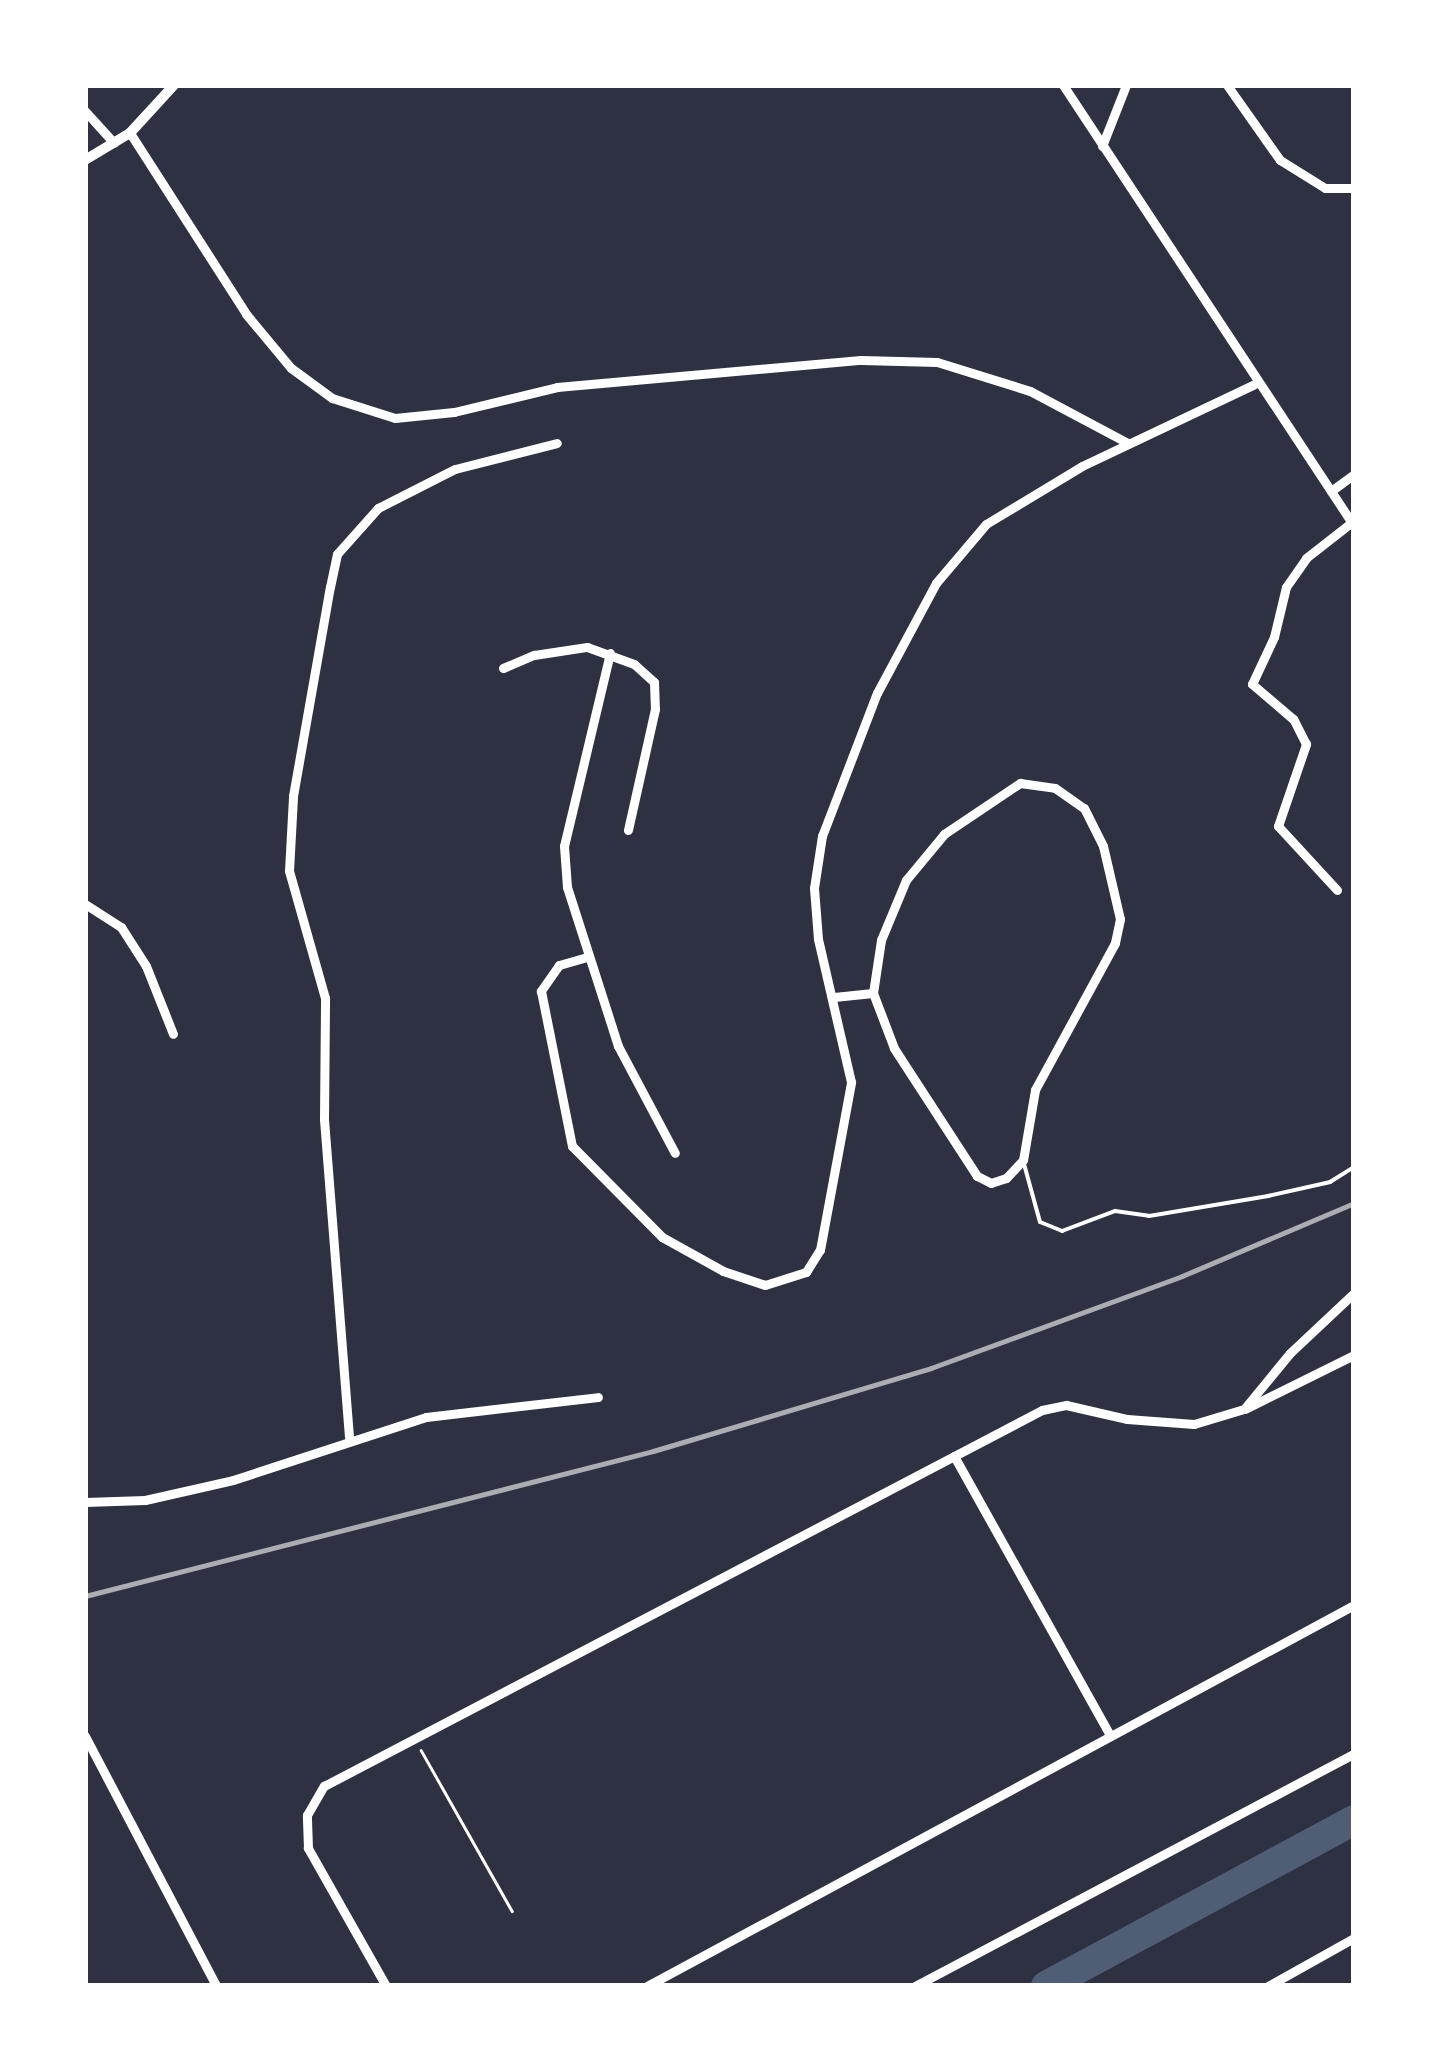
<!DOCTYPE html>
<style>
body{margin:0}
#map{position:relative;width:1439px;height:2071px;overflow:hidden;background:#2d3142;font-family:Cabin,sans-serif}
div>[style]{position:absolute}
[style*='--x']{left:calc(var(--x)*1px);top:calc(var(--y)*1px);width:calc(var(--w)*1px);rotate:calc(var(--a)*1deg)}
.river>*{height:30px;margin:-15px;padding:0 15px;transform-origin:15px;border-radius:15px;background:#4f5d75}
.path>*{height:2.5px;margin:-1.25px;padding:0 1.25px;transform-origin:1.25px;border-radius:1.25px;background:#fff}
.service>*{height:4px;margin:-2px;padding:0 2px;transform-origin:2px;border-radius:2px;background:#fff}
.minor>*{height:9px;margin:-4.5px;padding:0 4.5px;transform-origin:4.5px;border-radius:4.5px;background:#fff}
.tertiary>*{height:10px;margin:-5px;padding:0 5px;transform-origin:5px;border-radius:5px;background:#fff}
.rail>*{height:5px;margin:-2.5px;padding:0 2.5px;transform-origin:2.5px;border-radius:2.5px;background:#abadb3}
span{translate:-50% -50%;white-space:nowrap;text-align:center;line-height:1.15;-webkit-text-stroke:10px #fff;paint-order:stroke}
.frame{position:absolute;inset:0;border:88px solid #fff;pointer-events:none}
</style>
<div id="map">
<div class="river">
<i style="--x:1046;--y:1986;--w:350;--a:-28.3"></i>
</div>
<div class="path">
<i style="--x:421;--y:1750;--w:185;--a:60.5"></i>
</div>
<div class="service">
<i style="--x:1024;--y:1164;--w:60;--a:74.6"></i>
<i style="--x:1040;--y:1222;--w:24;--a:22"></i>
<i style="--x:1062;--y:1231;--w:57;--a:-20.7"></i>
<i style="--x:1115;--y:1211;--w:34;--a:8"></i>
<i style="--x:1149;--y:1216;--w:121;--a:-9.5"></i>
<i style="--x:1268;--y:1196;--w:64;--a:-12.7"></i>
<i style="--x:1330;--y:1182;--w:28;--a:-32"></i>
</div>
<div class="minor">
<i style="--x:1063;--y:85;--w:528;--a:56.58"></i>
<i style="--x:1227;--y:85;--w:92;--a:54.8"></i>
<i style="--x:1280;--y:160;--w:53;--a:31.9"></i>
<i style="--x:1325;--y:188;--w:29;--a:0"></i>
<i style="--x:85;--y:111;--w:43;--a:47.8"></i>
<i style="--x:130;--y:133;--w:215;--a:57.3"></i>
<i style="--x:246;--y:314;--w:70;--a:50.2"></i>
<i style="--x:291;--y:368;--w:51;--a:36.2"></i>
<i style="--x:332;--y:398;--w:66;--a:17.6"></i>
<i style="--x:395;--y:418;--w:59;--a:-5.8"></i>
<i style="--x:454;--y:412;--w:106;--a:-13.6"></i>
<i style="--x:557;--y:387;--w:305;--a:-5.1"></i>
<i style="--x:861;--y:360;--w:76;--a:1.5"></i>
<i style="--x:937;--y:362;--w:97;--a:17.3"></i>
<i style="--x:1030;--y:391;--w:111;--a:28"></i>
<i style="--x:1102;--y:146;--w:66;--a:-68.5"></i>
<i style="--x:1331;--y:491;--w:29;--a:-36"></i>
<i style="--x:610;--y:653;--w:198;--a:103.4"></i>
<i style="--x:564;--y:846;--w:41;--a:85.8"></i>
<i style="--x:567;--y:887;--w:167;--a:72.2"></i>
<i style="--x:618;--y:1046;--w:121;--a:62"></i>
<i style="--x:503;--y:668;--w:34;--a:-23"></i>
<i style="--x:534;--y:655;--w:54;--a:-8.6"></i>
<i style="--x:587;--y:647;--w:50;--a:19.9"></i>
<i style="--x:634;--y:664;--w:27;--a:42"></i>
<i style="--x:654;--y:682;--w:27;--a:88"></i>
<i style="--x:655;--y:709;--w:124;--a:102.6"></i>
<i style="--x:1020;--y:783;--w:35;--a:8"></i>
<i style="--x:1055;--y:788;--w:35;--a:35"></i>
<i style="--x:1084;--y:808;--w:42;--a:63.4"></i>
<i style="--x:1103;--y:846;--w:75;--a:76.9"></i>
<i style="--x:1120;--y:919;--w:25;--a:102"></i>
<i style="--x:1115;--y:943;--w:167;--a:118.6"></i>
<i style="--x:1035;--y:1090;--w:71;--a:99.7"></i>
<i style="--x:1023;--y:1160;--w:25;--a:133"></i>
<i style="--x:1006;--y:1178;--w:16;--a:162"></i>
<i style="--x:991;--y:1183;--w:16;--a:-153"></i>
<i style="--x:977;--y:1176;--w:153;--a:-123"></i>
<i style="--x:894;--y:1048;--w:59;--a:-110.9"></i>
<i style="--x:873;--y:993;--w:54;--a:-81.4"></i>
<i style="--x:881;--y:940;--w:65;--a:-67.4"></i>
<i style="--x:906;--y:880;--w:60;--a:-50.4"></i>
<i style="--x:944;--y:834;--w:92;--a:-33.9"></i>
<i style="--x:1337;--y:890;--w:87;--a:-132.7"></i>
<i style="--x:1278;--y:826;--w:87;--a:-71.1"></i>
<i style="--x:1306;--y:744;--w:28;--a:-117"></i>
<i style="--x:1293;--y:719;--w:54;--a:-139.5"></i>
<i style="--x:1252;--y:684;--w:52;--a:-64.9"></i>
<i style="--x:1274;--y:637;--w:51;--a:-76.5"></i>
<i style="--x:1286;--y:587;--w:35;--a:-55"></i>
<i style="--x:1306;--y:558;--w:58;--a:-38"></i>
<i style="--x:85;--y:904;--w:43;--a:32.6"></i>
<i style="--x:121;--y:927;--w:46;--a:57.3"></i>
<i style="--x:146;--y:966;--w:73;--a:68.3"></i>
<i style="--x:587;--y:957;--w:29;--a:164"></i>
<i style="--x:559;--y:965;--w:32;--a:125"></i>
<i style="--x:541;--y:991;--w:158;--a:78.7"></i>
<i style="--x:572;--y:1146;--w:128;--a:45.3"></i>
<i style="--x:662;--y:1237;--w:70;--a:29.1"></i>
<i style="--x:723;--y:1271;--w:44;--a:18.4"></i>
<i style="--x:765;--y:1285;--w:43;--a:-17.6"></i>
<i style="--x:806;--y:1272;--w:26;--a:-58"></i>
<i style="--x:820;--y:1250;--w:171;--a:-79.5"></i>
<i style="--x:851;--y:1082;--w:147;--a:-103"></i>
<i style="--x:818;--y:939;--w:51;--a:-94.5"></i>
<i style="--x:814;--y:888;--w:53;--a:-81.3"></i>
<i style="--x:822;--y:836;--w:153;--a:-69"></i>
<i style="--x:877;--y:693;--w:125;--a:-61.8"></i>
<i style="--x:936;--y:583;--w:77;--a:-49.7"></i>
<i style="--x:986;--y:524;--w:112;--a:-31.1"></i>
<i style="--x:1082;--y:466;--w:191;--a:-25.4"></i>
<i style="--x:834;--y:997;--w:39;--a:-6"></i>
<i style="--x:1245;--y:1409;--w:122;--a:-26.4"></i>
<i style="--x:349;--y:1437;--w:319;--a:-94.5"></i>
<i style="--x:324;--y:1119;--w:121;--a:-89.5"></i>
<i style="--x:325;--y:998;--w:132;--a:-105.8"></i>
<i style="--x:289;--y:871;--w:75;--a:-86.9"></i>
<i style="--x:293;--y:796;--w:212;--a:-80"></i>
<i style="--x:330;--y:587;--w:34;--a:-78"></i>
<i style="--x:337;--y:554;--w:62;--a:-48.3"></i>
<i style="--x:378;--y:508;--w:86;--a:-26.9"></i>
<i style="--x:455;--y:469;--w:105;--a:-14.3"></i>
<i style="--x:954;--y:1456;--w:320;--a:60.8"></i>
<i style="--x:85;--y:1502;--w:60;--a:-1.9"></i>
<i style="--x:145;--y:1500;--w:90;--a:-12.8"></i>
<i style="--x:233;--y:1480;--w:203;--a:-18.1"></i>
<i style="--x:426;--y:1417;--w:173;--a:-6.6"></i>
<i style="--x:85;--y:1736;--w:282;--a:62.3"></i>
<i style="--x:386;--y:1986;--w:159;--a:-119.5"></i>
<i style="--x:308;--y:1848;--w:33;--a:-92"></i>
<i style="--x:307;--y:1815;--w:34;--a:-60"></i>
<i style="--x:324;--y:1786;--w:810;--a:-27.64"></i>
<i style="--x:1042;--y:1410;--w:25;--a:-12"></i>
<i style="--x:1066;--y:1405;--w:63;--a:12.9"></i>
<i style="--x:1127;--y:1419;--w:67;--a:4.3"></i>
<i style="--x:1194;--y:1424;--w:52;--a:-16.7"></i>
<i style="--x:1244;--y:1409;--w:72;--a:-50.6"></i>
<i style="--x:1290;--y:1353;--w:88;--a:-43.2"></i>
<i style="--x:647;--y:1986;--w:803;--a:-28.32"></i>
<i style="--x:915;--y:1986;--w:497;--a:-27.9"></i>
<i style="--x:1268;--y:1986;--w:98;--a:-29.2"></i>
</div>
<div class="tertiary">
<i style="--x:85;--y:160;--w:52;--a:-31"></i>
<i style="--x:130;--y:133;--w:65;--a:-47.5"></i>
</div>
<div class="rail">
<i style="--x:85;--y:1596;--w:586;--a:-14.32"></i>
<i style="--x:653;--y:1451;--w:290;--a:-16.6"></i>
<i style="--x:931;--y:1368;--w:267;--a:-20.1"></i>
<i style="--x:1182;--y:1276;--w:187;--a:-23"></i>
</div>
<div class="frame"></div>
</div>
